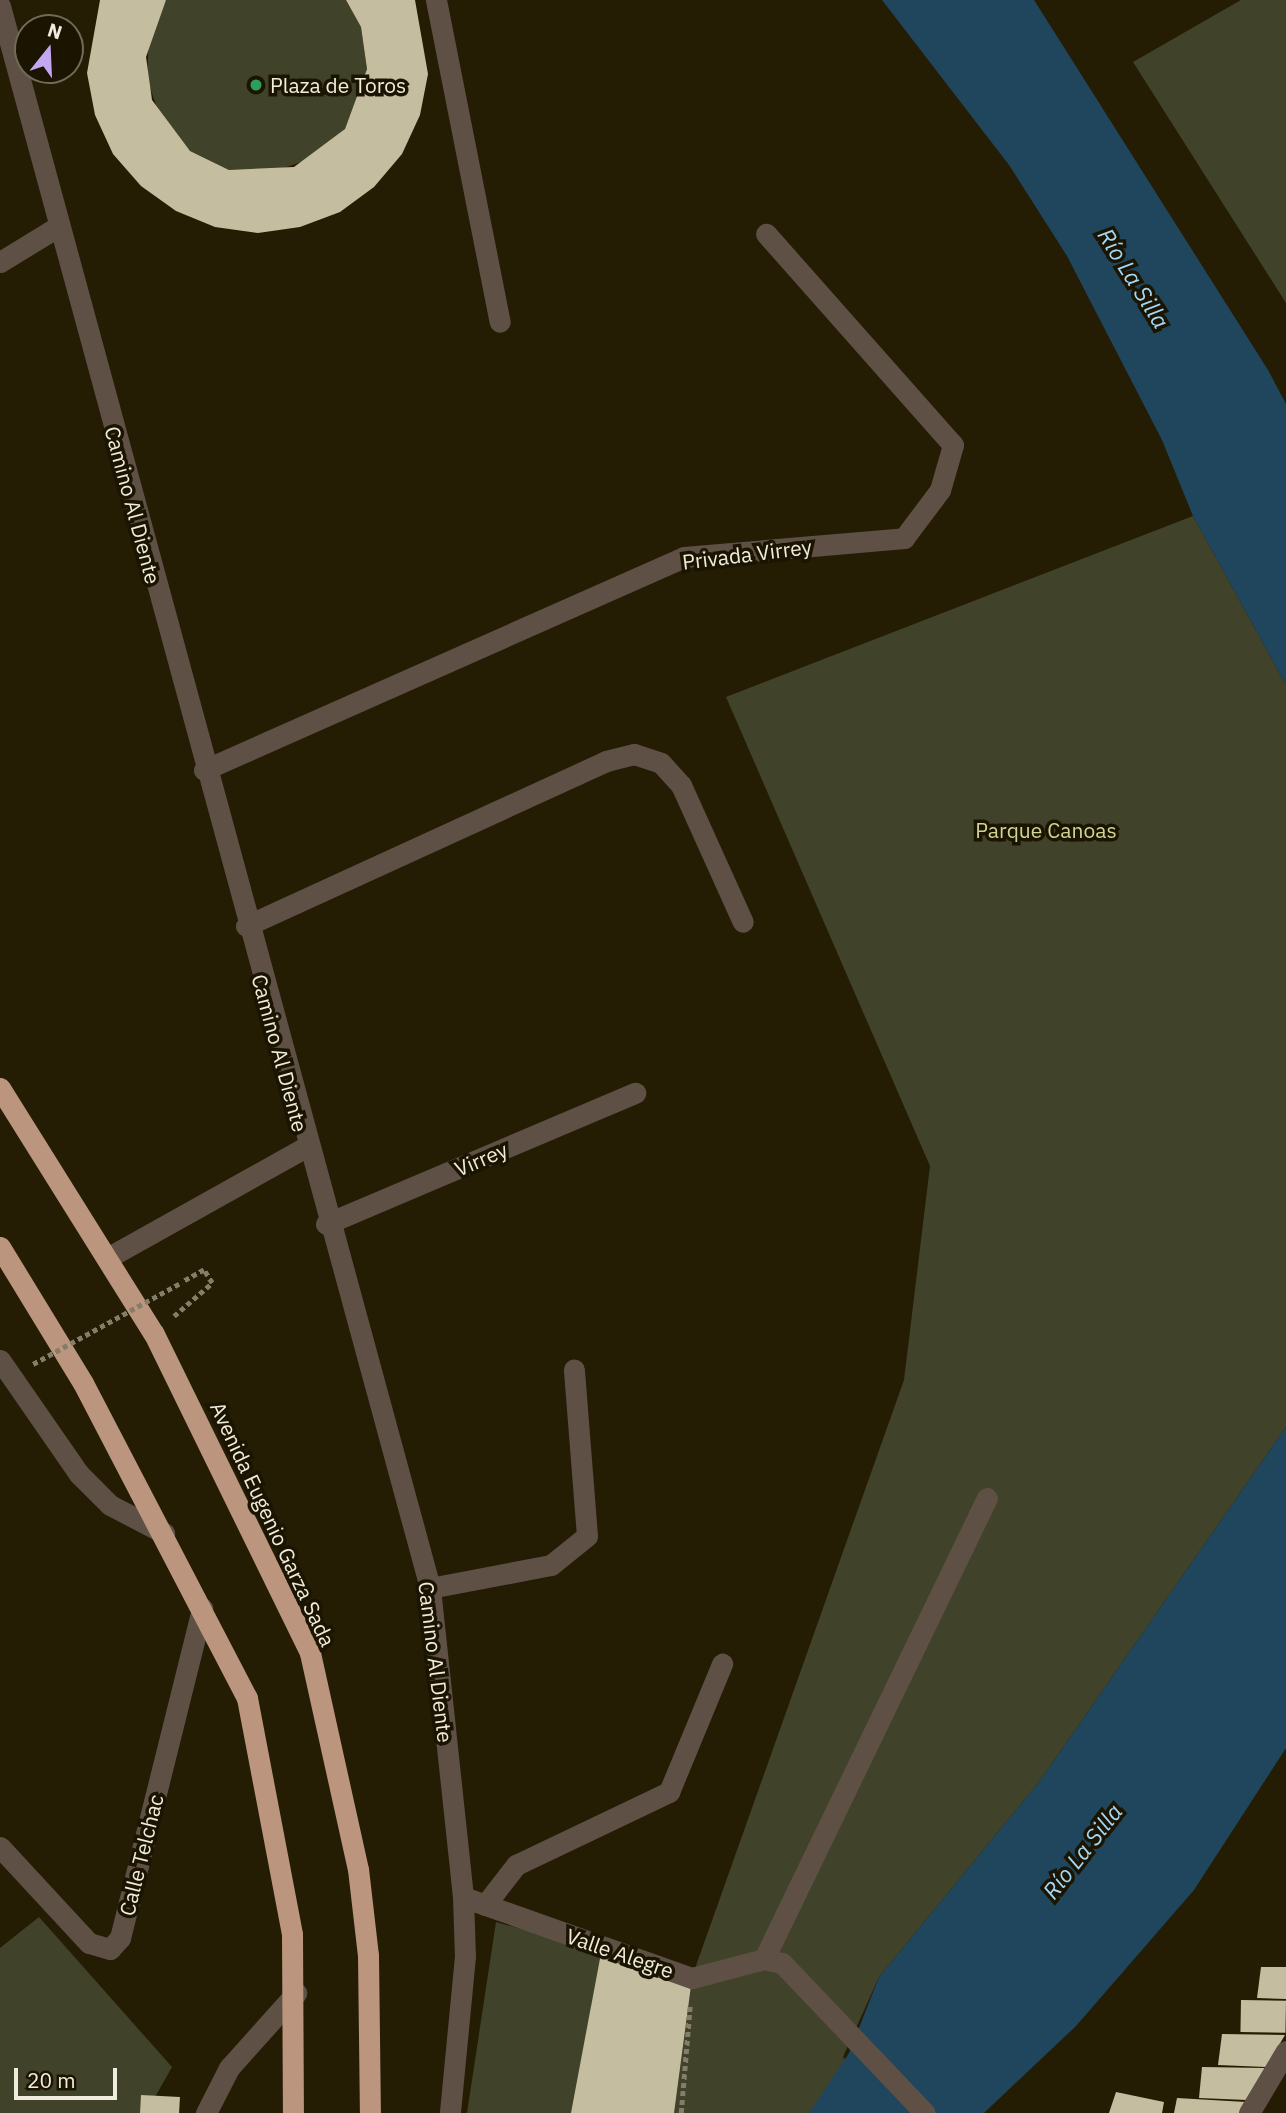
<!DOCTYPE html>
<meta charset="utf-8">
<style>
body{margin:0}
#map{position:relative;width:1286px;height:2113px;overflow:hidden;background:#241d04;font-family:"IBM Plex Sans",sans-serif}
div>[style]{position:absolute}
[style*='--x']{left:calc(var(--x)*1px);top:calc(var(--y)*1px);width:calc(var(--w)*1px);rotate:calc(var(--a)*1deg)}
.green>*{inset:0;background:#404329}
.water>*{inset:0;background:#1f465c}
.building>*{inset:0;background:#c5bd9f;transform-origin:0 0}
.path>*{height:4.5px;margin-top:-2.25px;transform-origin:0;background:repeating-linear-gradient(90deg,#837d69 0 5px,transparent 0 8.5px)}
.minor>*{height:21px;margin:-10.5px;padding:0 10.5px;transform-origin:10.5px;border-radius:10.5px;background:#5f5046}
.highway>*{height:21px;margin:-10.5px;padding:0 10.5px;transform-origin:10.5px;border-radius:10.5px;background:#bb957d}
.path-bridge>*{height:4.5px;margin-top:-2.25px;transform-origin:0;background:repeating-linear-gradient(90deg,#837d69 0 5px,transparent 0 8.5px)}
.dots>*{width:19px;height:19px;translate:-50% -50%;box-sizing:border-box;border:4px solid #1b1400;border-radius:50%}
span{translate:-50% -50%;white-space:nowrap;text-align:center;line-height:1.15;-webkit-text-stroke:7px #1b1400;paint-order:stroke}
.poi-label{font-size:21px;color:#f0ecdd}
.left{translate:0 -50%;text-align:left}
.street-label{font-size:21px;color:#f0ecdd}
.park-label{font-size:21px;color:#ced693}
.water-label{font-size:23px;color:#a2d7f6;font-style:italic}
.north{position:absolute;left:14px;top:14px;width:70px;height:70px;box-sizing:border-box;background:#1b1400;border:2px solid #706a58;border-radius:50%;rotate:18deg;font-size:19px;font-weight:700;line-height:28px;text-align:center;color:#f0ecdd}
.north::after{content:'';display:block;margin:auto;width:24px;height:32px;background:#c4a7f1;clip-path:polygon(50% 0,100% 100%,50% 72%,0 100%)}
.scale{position:absolute;left:14px;top:2068px;width:103px;height:32px;box-sizing:border-box;border:4px solid #f0ecdd;border-top:0;padding-left:9px;font-size:21px;line-height:24px;white-space:nowrap;color:#f0ecdd;-webkit-text-stroke:5px #1b1400;paint-order:stroke}
</style>
<div id="map">
<div class="green">
<i style="clip-path:polygon(166px 0,346px 0,361px 27px,367px 69px,345px 129px,313px 158px,272px 172px,229px 170px,190px 151px,161px 119px,147px 79px,149px 36px)"></i>
<i style="clip-path:polygon(1241px 0,1286px 0,1286px 303px,1133px 62px)"></i>
<i style="clip-path:polygon(1193px 516px,1286px 685px,1286px 1427px,1039px 1782px,879px 1977px,843px 2057px,897px 2113px,467px 2113px,496px 1922px,692px 1977px,904px 1380px,930px 1166px,726px 697px)"></i>
<i style="clip-path:polygon(39px 1917px,172px 2067px,146px 2113px,0 2113px,0 1948px)"></i>
</div>
<div class="water">
<i style="clip-path:polygon(882px 0,1034px 0,1268px 370px,1286px 404px,1286px 685px,1193px 516px,1162px 440px,1067px 256px,1009px 165px)"></i>
<i style="clip-path:polygon(1286px 1427px,1286px 1748px,1194px 1890px,1076px 2026px,984px 2113px,809px 2113px,849px 2053px,879px 1977px,1039px 1782px)"></i>
</div>
<div class="building">
<i style="clip-path:polygon(100px 0,166px 0,146px 57px,152px 100px,190px 151px,229px 170px,294px 167px,345px 129px,367px 69px,361px 27px,346px 0,415px 0,428px 74px,420px 115px,402px 154px,374px 187px,340px 212px,300px 227px,258px 233px,215px 227px,176px 211px,141px 186px,113px 154px,95px 115px,87px 73px)"></i>
<i style="clip-path:polygon(602px 1948px,692px 1978px,674px 2113px,571px 2113px)"></i>
<i style="clip-path:polygon(1261px 1967px,1286px 1967px,1286px 1999px,1257px 1998px)"></i>
<i style="left:1241px;top:2000px;width:45px;height:32px;rotate:1deg"></i>
<i style="clip-path:polygon(1222px 2034px,1285px 2035px,1266px 2067px,1218px 2065px)"></i>
<i style="clip-path:polygon(1202px 2067px,1265px 2068px,1247px 2100px,1199px 2098px)"></i>
<i style="clip-path:polygon(1116px 2092px,1164px 2102px,1162px 2113px,1109px 2113px)"></i>
<i style="left:141px;top:2095px;width:39px;height:18px;rotate:3deg"></i>
<i style="clip-path:polygon(1177px 2098px,1246px 2102px,1239px 2113px,1174px 2113px)"></i>
</div>
<div class="path">
<i style="--x:174;--y:1316;--w:50;--a:-41"></i>
<i style="--x:212;--y:1283;--w:15;--a:-122"></i>
<i style="--x:204;--y:1270;--w:25;--a:151"></i>
<i style="--x:681;--y:2113;--w:107;--a:-85.2"></i>
</div>
<div class="minor">
<i style="--x:436;--y:0;--w:328;--a:78.8"></i>
<i style="--x:0;--y:6;--w:1639;--a:74.79"></i>
<i style="--x:430;--y:1588;--w:311;--a:83.9"></i>
<i style="--x:463;--y:1897;--w:59;--a:88.1"></i>
<i style="--x:465;--y:1956;--w:158;--a:95.5"></i>
<i style="--x:0;--y:262;--w:69;--a:-31.4"></i>
<i style="--x:204;--y:770;--w:525;--a:-23.93"></i>
<i style="--x:684;--y:557;--w:221;--a:-4.9"></i>
<i style="--x:904;--y:538;--w:60;--a:-53.1"></i>
<i style="--x:940;--y:490;--w:47;--a:-73.9"></i>
<i style="--x:953;--y:445;--w:282;--a:-131.5"></i>
<i style="--x:246;--y:926;--w:396;--a:-24.6"></i>
<i style="--x:606;--y:761;--w:29;--a:-14"></i>
<i style="--x:634;--y:754;--w:28;--a:18"></i>
<i style="--x:661;--y:763;--w:30;--a:48"></i>
<i style="--x:681;--y:785;--w:150;--a:65.7"></i>
<i style="--x:326;--y:1224;--w:336;--a:-23"></i>
<i style="--x:109;--y:1257;--w:226;--a:-29.2"></i>
<i style="--x:0;--y:1360;--w:139;--a:55.3"></i>
<i style="--x:79;--y:1474;--w:44;--a:45"></i>
<i style="--x:110;--y:1505;--w:61;--a:27.4"></i>
<i style="--x:430;--y:1588;--w:123;--a:-10.8"></i>
<i style="--x:551;--y:1565;--w:46;--a:-38.9"></i>
<i style="--x:587;--y:1536;--w:167;--a:-94.5"></i>
<i style="--x:0;--y:1847;--w:131;--a:47.2"></i>
<i style="--x:89;--y:1943;--w:22;--a:16"></i>
<i style="--x:110;--y:1949;--w:15;--a:-48"></i>
<i style="--x:120;--y:1938;--w:340;--a:-76"></i>
<i style="--x:463;--y:1897;--w:243;--a:19.5"></i>
<i style="--x:692;--y:1978;--w:74;--a:-14.8"></i>
<i style="--x:764;--y:1959;--w:18;--a:13"></i>
<i style="--x:782;--y:1963;--w:207;--a:46.4"></i>
<i style="--x:485;--y:1905;--w:51;--a:-52.2"></i>
<i style="--x:516;--y:1865;--w:170;--a:-25.5"></i>
<i style="--x:669;--y:1792;--w:139;--a:-67.5"></i>
<i style="--x:764;--y:1959;--w:512;--a:-64.19"></i>
<i style="--x:206;--y:2113;--w:51;--a:-62.9"></i>
<i style="--x:229;--y:2068;--w:101;--a:-48.2"></i>
<i style="--x:1249;--y:2113;--w:72;--a:-59.2"></i>
</div>
<div class="highway">
<i style="--x:0;--y:1088;--w:290;--a:58"></i>
<i style="--x:154;--y:1334;--w:355;--a:63.9"></i>
<i style="--x:310;--y:1653;--w:221;--a:77.5"></i>
<i style="--x:358;--y:1869;--w:87;--a:83.4"></i>
<i style="--x:368;--y:1955;--w:158;--a:89.3"></i>
<i style="--x:0;--y:1247;--w:159;--a:58.6"></i>
<i style="--x:83;--y:1383;--w:355;--a:62.5"></i>
<i style="--x:247;--y:1698;--w:240;--a:79.2"></i>
<i style="--x:292;--y:1934;--w:179;--a:89.7"></i>
</div>
<div class="path-bridge">
<i style="--x:33;--y:1364;--w:170;--a:-28.8"></i>
</div>
<div class="dots">
<i style="left:256px;top:85px;background:#2e9e5b"></i>
</div>
<div class="poi-label">
<span class="left" style="left:270px;top:85px">Plaza de Toros</span>
</div>
<div class="street-label">
<span style="left:133px;top:505px;rotate:75deg">Camino Al Diente</span>
<span style="left:747px;top:554px;rotate:-7deg">Privada Virrey</span>
<span style="left:280px;top:1053px;rotate:75deg">Camino Al Diente</span>
<span style="left:481px;top:1159px;rotate:-23deg">Virrey</span>
<span style="left:273px;top:1524px;rotate:65deg">Avenida Eugenio Garza Sada</span>
<span style="left:436px;top:1662px;rotate:83deg">Camino Al Diente</span>
<span style="left:141px;top:1855px;rotate:-76deg">Calle Telchac</span>
<span style="left:620px;top:1953px;rotate:19deg">Valle Alegre</span>
</div>
<div class="park-label">
<span style="left:1046px;top:830px">Parque Canoas</span>
</div>
<div class="water-label">
<span style="left:1134px;top:278px;rotate:58deg">Río La Silla</span>
<span style="left:1082px;top:1851px;rotate:-52deg">Río La Silla</span>
</div>
<div class="north">N</div>
<div class="scale">20 m</div>
</div>
